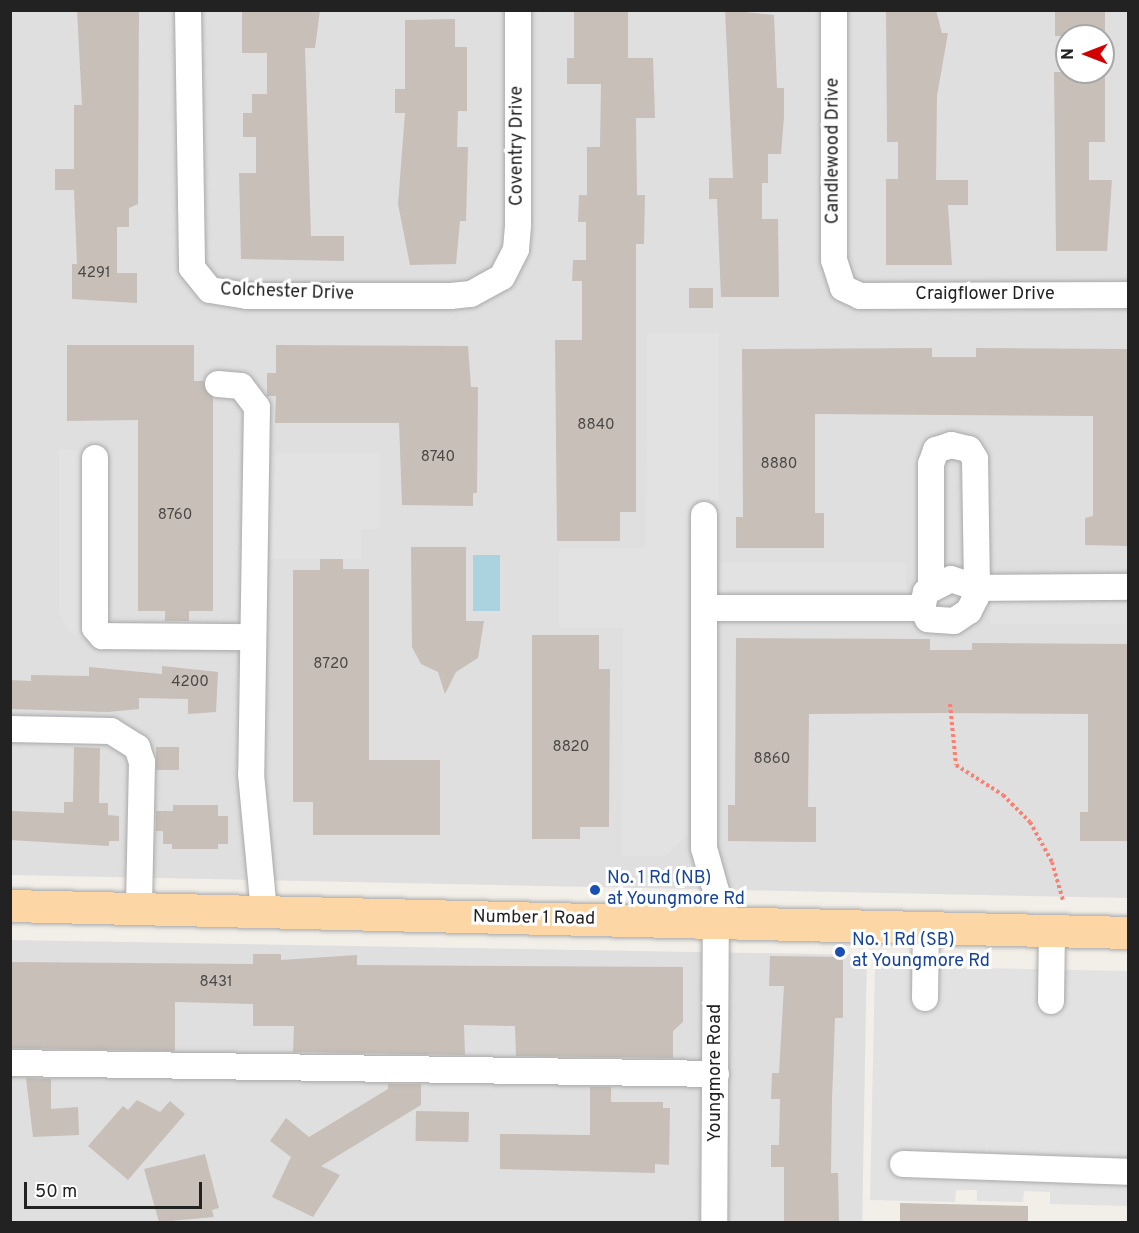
<!DOCTYPE html>
<style>
body{margin:0}
#map{position:relative;width:1139px;height:1233px;overflow:hidden;background:#f2efe9;font-family:Overpass,sans-serif}
div>[style]{position:absolute}
[style*='--x']{left:calc(var(--x)*1px);top:calc(var(--y)*1px);width:calc(var(--w)*1px);rotate:calc(var(--a)*1deg)}
.residential>*{inset:0;background:#e0dfdf;transform-origin:0 0}
.parking>*{inset:0;background:#e2e2e2;transform-origin:0 0}
.water>*{inset:0;background:#aad3df;transform-origin:0 0}
.building>*{inset:0;background:#c7bfb8;transform-origin:0 0}
.path>*{height:4px;margin-top:-2px;transform-origin:0;background:repeating-linear-gradient(90deg,#fa8072 0 3px,transparent 0 6px)}
.roads{filter:drop-shadow(0 0 2px #a9a9a9) drop-shadow(0 0 2px #a9a9a9)}
.minor>*{height:26px;margin:-13px;padding:0 13px;transform-origin:13px;border-radius:13px;background:#fff}
.major>*{height:32px;margin:-16px;padding:0 16px;transform-origin:16px;border-radius:16px;background:#fcd6a4}
.dots>*{width:16px;height:16px;translate:-50% -50%;box-sizing:border-box;border:3px solid #fff;border-radius:50%}
span{translate:-50% -50%;white-space:nowrap;text-align:center;line-height:1.15;-webkit-text-stroke:6px #fff;paint-order:stroke}
.number-label{font-size:15px;color:#4b4948}
.number-label span{-webkit-text-stroke-width:0}
.street-label{font-size:18px;color:#222}
.transit-label{font-size:18px;color:#164399}
.left{translate:0 -50%;text-align:left}
.frame{position:absolute;inset:0;border:12px solid #222;pointer-events:none}
.north{position:absolute;left:1055px;top:24px;width:60px;height:60px;box-sizing:border-box;background:#fff;border:2px solid #a7a7a7;border-radius:50%;rotate:270deg;font-size:16px;font-weight:700;line-height:24px;text-align:center;color:#222}
.north::after{content:'';display:block;margin:auto;width:21px;height:27px;background:#d40000;clip-path:polygon(50% 0,100% 100%,50% 72%,0 100%)}
.scale{position:absolute;left:24px;top:1182px;width:178px;height:27px;box-sizing:border-box;border:3px solid #222;border-top:0;padding-left:8px;font-size:18px;line-height:21px;white-space:nowrap;color:#222;-webkit-text-stroke:4px #fff;paint-order:stroke}
</style>
<div id="map">
<div class="residential">
<i style="clip-path:polygon(evenodd,11px 11px,1128px 11px,1128px 898px,11px 875px,11px 11px,1067px 36px,1103px 36px,1103px 72px,1067px 72px,1067px 36px)"></i>
<i style="left:11px;top:940px;width:856px;height:282px;rotate:1deg"></i>
</div>
<div class="parking">
<i style="clip-path:polygon(647px 333px,719px 333px,719px 500px,697px 500px,689px 532px,688px 834px,665px 856px,622px 856px,623px 628px,559px 628px,559px 548px,646px 548px)"></i>
<i style="clip-path:polygon(59px 450px,84px 450px,84px 640px,68px 631px,59px 612px)"></i>
<i style="clip-path:polygon(276px 453px,380px 453px,380px 529px,361px 529px,361px 559px,271px 559px)"></i>
<i style="left:906px;top:563px;width:32px;height:187px;rotate:90deg"></i>
<i style="left:1128px;top:602px;width:22px;height:138px;rotate:90deg"></i>
<i style="clip-path:polygon(875px 966px,1128px 971px,1128px 1206px,1050px 1204px,1050px 1192px,1024px 1191px,1023px 1202px,977px 1201px,977px 1190px,956px 1190px,955px 1202px,870px 1200px)"></i>
</div>
<div class="water">
<i style="left:473px;top:555px;width:27px;height:56px"></i>
</div>
<div class="building">
<i style="clip-path:polygon(77px 10px,139px 10px,138px 204px,129px 208px,129px 227px,117px 227px,117px 273px,137px 273px,137px 303px,72px 299px,72px 264px,77px 264px,74px 190px,55px 190px,55px 169px,74px 169px,74px 105px,82px 105px)"></i>
<i style="clip-path:polygon(242px 10px,320px 10px,315px 48px,305px 48px,311px 236px,344px 236px,344px 261px,241px 259px,239px 173px,256px 173px,256px 137px,243px 137px,243px 113px,252px 113px,252px 94px,267px 94px,267px 53px,242px 53px)"></i>
<i style="clip-path:polygon(574px 10px,628px 10px,628px 58px,653px 58px,655px 118px,636px 118px,637px 195px,645px 195px,644px 244px,636px 244px,636px 512px,620px 512px,620px 541px,557px 541px,555px 340px,582px 340px,582px 281px,572px 281px,573px 260px,586px 260px,586px 222px,578px 222px,579px 195px,587px 195px,587px 147px,600px 147px,601px 84px,567px 84px,567px 58px,574px 58px)"></i>
<i style="clip-path:polygon(725px 10px,774px 15px,777px 88px,784px 88px,784px 117px,781px 154px,768px 154px,768px 183px,762px 183px,762px 219px,778px 219px,779px 297px,721px 297px,717px 199px,709px 199px,709px 178px,733px 178px)"></i>
<i style="clip-path:polygon(886px 10px,936px 10px,942px 33px,948px 33px,937px 96px,936px 180px,968px 180px,968px 205px,948px 205px,952px 265px,886px 265px,886px 179px,898px 179px,898px 142px,887px 142px)"></i>
<i style="left:1055px;top:10px;width:50px;height:26px"></i>
<i style="clip-path:polygon(455px 19px,455px 47px,467px 47px,467px 111px,458px 111px,457px 147px,468px 147px,466px 221px,460px 221px,456px 264px,410px 265px,398px 204px,405px 113px,395px 113px,395px 89px,405px 89px,405px 20px)"></i>
<i style="clip-path:polygon(1054px 72px,1105px 72px,1105px 142px,1089px 142px,1089px 180px,1112px 180px,1107px 251px,1056px 251px)"></i>
<i style="left:689px;top:288px;width:24px;height:20px"></i>
<i style="clip-path:polygon(67px 345px,194px 345px,194px 381px,204px 381px,213px 398px,213px 611px,189px 611px,189px 621px,165px 621px,165px 611px,138px 611px,138px 420px,67px 421px)"></i>
<i style="clip-path:polygon(276px 345px,468px 346px,471px 387px,478px 387px,477px 493px,473px 493px,473px 506px,402px 505px,399px 423px,275px 423px,276px 396px,267px 396px,267px 373px,276px 373px)"></i>
<i style="clip-path:polygon(932px 348px,932px 357px,976px 357px,976px 348px,1128px 349px,1128px 546px,1085px 545px,1085px 518px,1093px 516px,1093px 416px,815px 414px,815px 513px,824px 513px,824px 548px,736px 548px,736px 517px,743px 517px,742px 349px)"></i>
<i style="clip-path:polygon(411px 547px,466px 547px,466px 621px,484px 621px,478px 658px,456px 672px,445px 694px,438px 672px,421px 664px,412px 647px)"></i>
<i style="clip-path:polygon(320px 559px,343px 559px,343px 569px,369px 569px,369px 760px,440px 760px,440px 835px,313px 835px,313px 802px,293px 802px,293px 570px,320px 570px)"></i>
<i style="clip-path:polygon(532px 635px,599px 635px,599px 669px,610px 669px,609px 827px,580px 827px,580px 839px,532px 839px)"></i>
<i style="clip-path:polygon(736px 638px,930px 639px,930px 650px,972px 650px,972px 643px,1128px 644px,1128px 841px,1080px 841px,1080px 812px,1088px 812px,1088px 714px,940px 713px,809px 714px,808px 807px,816px 807px,816px 842px,728px 841px,728px 805px,735px 805px)"></i>
<i style="clip-path:polygon(162px 666px,218px 672px,216px 712px,188px 714px,188px 699px,139px 698px,139px 709px,108px 712px,10px 709px,10px 680px,31px 681px,31px 675px,89px 676px,89px 667px,162px 674px)"></i>
<i style="clip-path:polygon(74px 747px,100px 748px,99px 803px,108px 803px,108px 815px,119px 816px,119px 841px,109px 841px,109px 846px,10px 840px,10px 811px,64px 813px,64px 802px,73px 802px)"></i>
<i style="left:156px;top:747px;width:23px;height:23px"></i>
<i style="clip-path:polygon(173px 805px,218px 805px,218px 816px,228px 816px,228px 844px,218px 844px,218px 849px,172px 849px,172px 844px,163px 844px,163px 831px,156px 831px,156px 811px,173px 811px)"></i>
<i style="clip-path:polygon(253px 954px,281px 954px,281px 960px,357px 955px,357px 965px,683px 967px,683px 1022px,673px 1031px,673px 1058px,516px 1056px,515px 1026px,464px 1025px,465px 1055px,293px 1052px,294px 1026px,253px 1026px,253px 1004px,175px 1002px,175px 1051px,10px 1048px,10px 962px,253px 964px)"></i>
<i style="clip-path:polygon(770px 956px,843px 957px,843px 1018px,835px 1018px,832px 1100px,831px 1173px,838px 1173px,839px 1222px,784px 1222px,784px 1167px,771px 1167px,771px 1145px,779px 1145px,780px 1099px,771px 1099px,772px 1073px,779px 1073px,784px 986px,769px 986px)"></i>
<i style="clip-path:polygon(26px 1078px,51px 1079px,51px 1109px,78px 1107px,79px 1135px,33px 1137px)"></i>
<i style="clip-path:polygon(388px 1084px,421px 1084px,421px 1105px,321px 1166px,340px 1175px,313px 1217px,272px 1197px,291px 1157px,270px 1141px,286px 1118px,309px 1137px,388px 1089px)"></i>
<i style="clip-path:polygon(590px 1087px,611px 1087px,611px 1102px,663px 1102px,663px 1108px,670px 1108px,669px 1165px,655px 1164px,655px 1173px,500px 1169px,500px 1134px,590px 1135px)"></i>
<i style="clip-path:polygon(137px 1100px,160px 1112px,170px 1101px,185px 1114px,128px 1180px,88px 1146px,123px 1106px,128px 1110px)"></i>
<i style="left:416px;top:1111px;width:53px;height:30px;rotate:1deg"></i>
<i style="clip-path:polygon(205px 1154px,219px 1208px,212px 1210px,214px 1217px,159px 1222px,144px 1169px)"></i>
<i style="clip-path:polygon(900px 1203px,1028px 1206px,1028px 1222px,900px 1222px)"></i>
</div>
<div class="path">
<i style="--x:950;--y:704;--w:61;--a:84.4"></i>
<i style="--x:956;--y:765;--w:56;--a:32.6"></i>
<i style="--x:1003;--y:795;--w:38;--a:45"></i>
<i style="--x:1030;--y:822;--w:46;--a:61.2"></i>
<i style="--x:1052;--y:862;--w:40;--a:74"></i>
</div>
<div class="roads">
<div class="minor">
<i style="--x:188;--y:10;--w:258;--a:89.1"></i>
<i style="--x:192;--y:268;--w:28;--a:51"></i>
<i style="--x:210;--y:290;--w:37;--a:9"></i>
<i style="--x:247;--y:296;--w:204;--a:0"></i>
<i style="--x:451;--y:296;--w:20;--a:-6"></i>
<i style="--x:471;--y:294;--w:35;--a:-29"></i>
<i style="--x:502;--y:277;--w:31;--a:-63"></i>
<i style="--x:516;--y:249;--w:24;--a:-85"></i>
<i style="--x:518;--y:225;--w:215;--a:-90"></i>
<i style="--x:834;--y:10;--w:250;--a:90"></i>
<i style="--x:834;--y:260;--w:29;--a:72"></i>
<i style="--x:843;--y:288;--w:19;--a:25"></i>
<i style="--x:860;--y:296;--w:268;--a:-0.2"></i>
<i style="--x:218;--y:384;--w:23;--a:5"></i>
<i style="--x:241;--y:386;--w:26;--a:53"></i>
<i style="--x:257;--y:407;--w:367;--a:90.9"></i>
<i style="--x:251;--y:774;--w:139;--a:84.6"></i>
<i style="--x:95;--y:458;--w:170;--a:90"></i>
<i style="--x:95;--y:628;--w:11;--a:49"></i>
<i style="--x:102;--y:636;--w:149;--a:0.4"></i>
<i style="--x:704;--y:515;--w:333;--a:90"></i>
<i style="--x:704;--y:848;--w:45;--a:74.4"></i>
<i style="--x:716;--y:891;--w:331;--a:90.3"></i>
<i style="--x:931;--y:586;--w:122;--a:-90"></i>
<i style="--x:931;--y:464;--w:15;--a:-70"></i>
<i style="--x:936;--y:450;--w:16;--a:-18"></i>
<i style="--x:951;--y:445;--w:18;--a:13"></i>
<i style="--x:969;--y:449;--w:12;--a:59"></i>
<i style="--x:975;--y:459;--w:129;--a:89.1"></i>
<i style="--x:977;--y:588;--w:9;--a:96"></i>
<i style="--x:976;--y:597;--w:16;--a:117"></i>
<i style="--x:969;--y:611;--w:18;--a:146"></i>
<i style="--x:954;--y:621;--w:26;--a:-176"></i>
<i style="--x:928;--y:619;--w:13;--a:-119"></i>
<i style="--x:922;--y:608;--w:16;--a:-76"></i>
<i style="--x:926;--y:592;--w:28;--a:-27"></i>
<i style="--x:951;--y:579;--w:28;--a:19"></i>
<i style="--x:977;--y:588;--w:151;--a:-0.4"></i>
<i style="--x:704;--y:608;--w:218;--a:0"></i>
<i style="--x:10;--y:729;--w:101;--a:1.1"></i>
<i style="--x:111;--y:731;--w:31;--a:32"></i>
<i style="--x:137;--y:747;--w:16;--a:72"></i>
<i style="--x:142;--y:762;--w:147;--a:91.2"></i>
<i style="--x:925;--y:998;--w:71;--a:-89.2"></i>
<i style="--x:1051;--y:1001;--w:70;--a:-89.2"></i>
<i style="--x:10;--y:1063;--w:706;--a:0.89"></i>
<i style="--x:903;--y:1164;--w:225;--a:2"></i>
</div>
<div class="major">
<i style="--x:10;--y:906;--w:1118;--a:1.38"></i>
</div>
</div>
<div class="dots">
<i style="left:595px;top:890px;background:#1a4fb4"></i>
<i style="left:840px;top:952px;background:#1a4fb4"></i>
</div>
<div class="number-label">
<span style="left:94px;top:274px">4291</span>
<span style="left:596px;top:426px">8840</span>
<span style="left:438px;top:458px">8740</span>
<span style="left:779px;top:465px">8880</span>
<span style="left:175px;top:516px">8760</span>
<span style="left:331px;top:665px">8720</span>
<span style="left:190px;top:683px">4200</span>
<span style="left:571px;top:748px">8820</span>
<span style="left:772px;top:760px">8860</span>
<span style="left:216px;top:983px">8431</span>
</div>
<div class="street-label">
<span style="left:518px;top:146px;rotate:-90deg">Coventry Drive</span>
<span style="left:834px;top:151px;rotate:-90deg">Candlewood Drive</span>
<span style="left:287px;top:293px;rotate:2deg">Colchester Drive</span>
<span style="left:985px;top:295px">Craigflower Drive</span>
<span style="left:534px;top:919px;rotate:1deg">Number 1 Road</span>
<span style="left:716px;top:1073px;rotate:-90deg">Youngmore Road</span>
</div>
<div class="transit-label">
<span class="left" style="left:607px;top:890px">No. 1 Rd (NB)<br>at Youngmore Rd</span>
<span class="left" style="left:852px;top:952px">No. 1 Rd (SB)<br>at Youngmore Rd</span>
</div>
<div class="frame"></div>
<div class="north">N</div>
<div class="scale">50 m</div>
</div>
